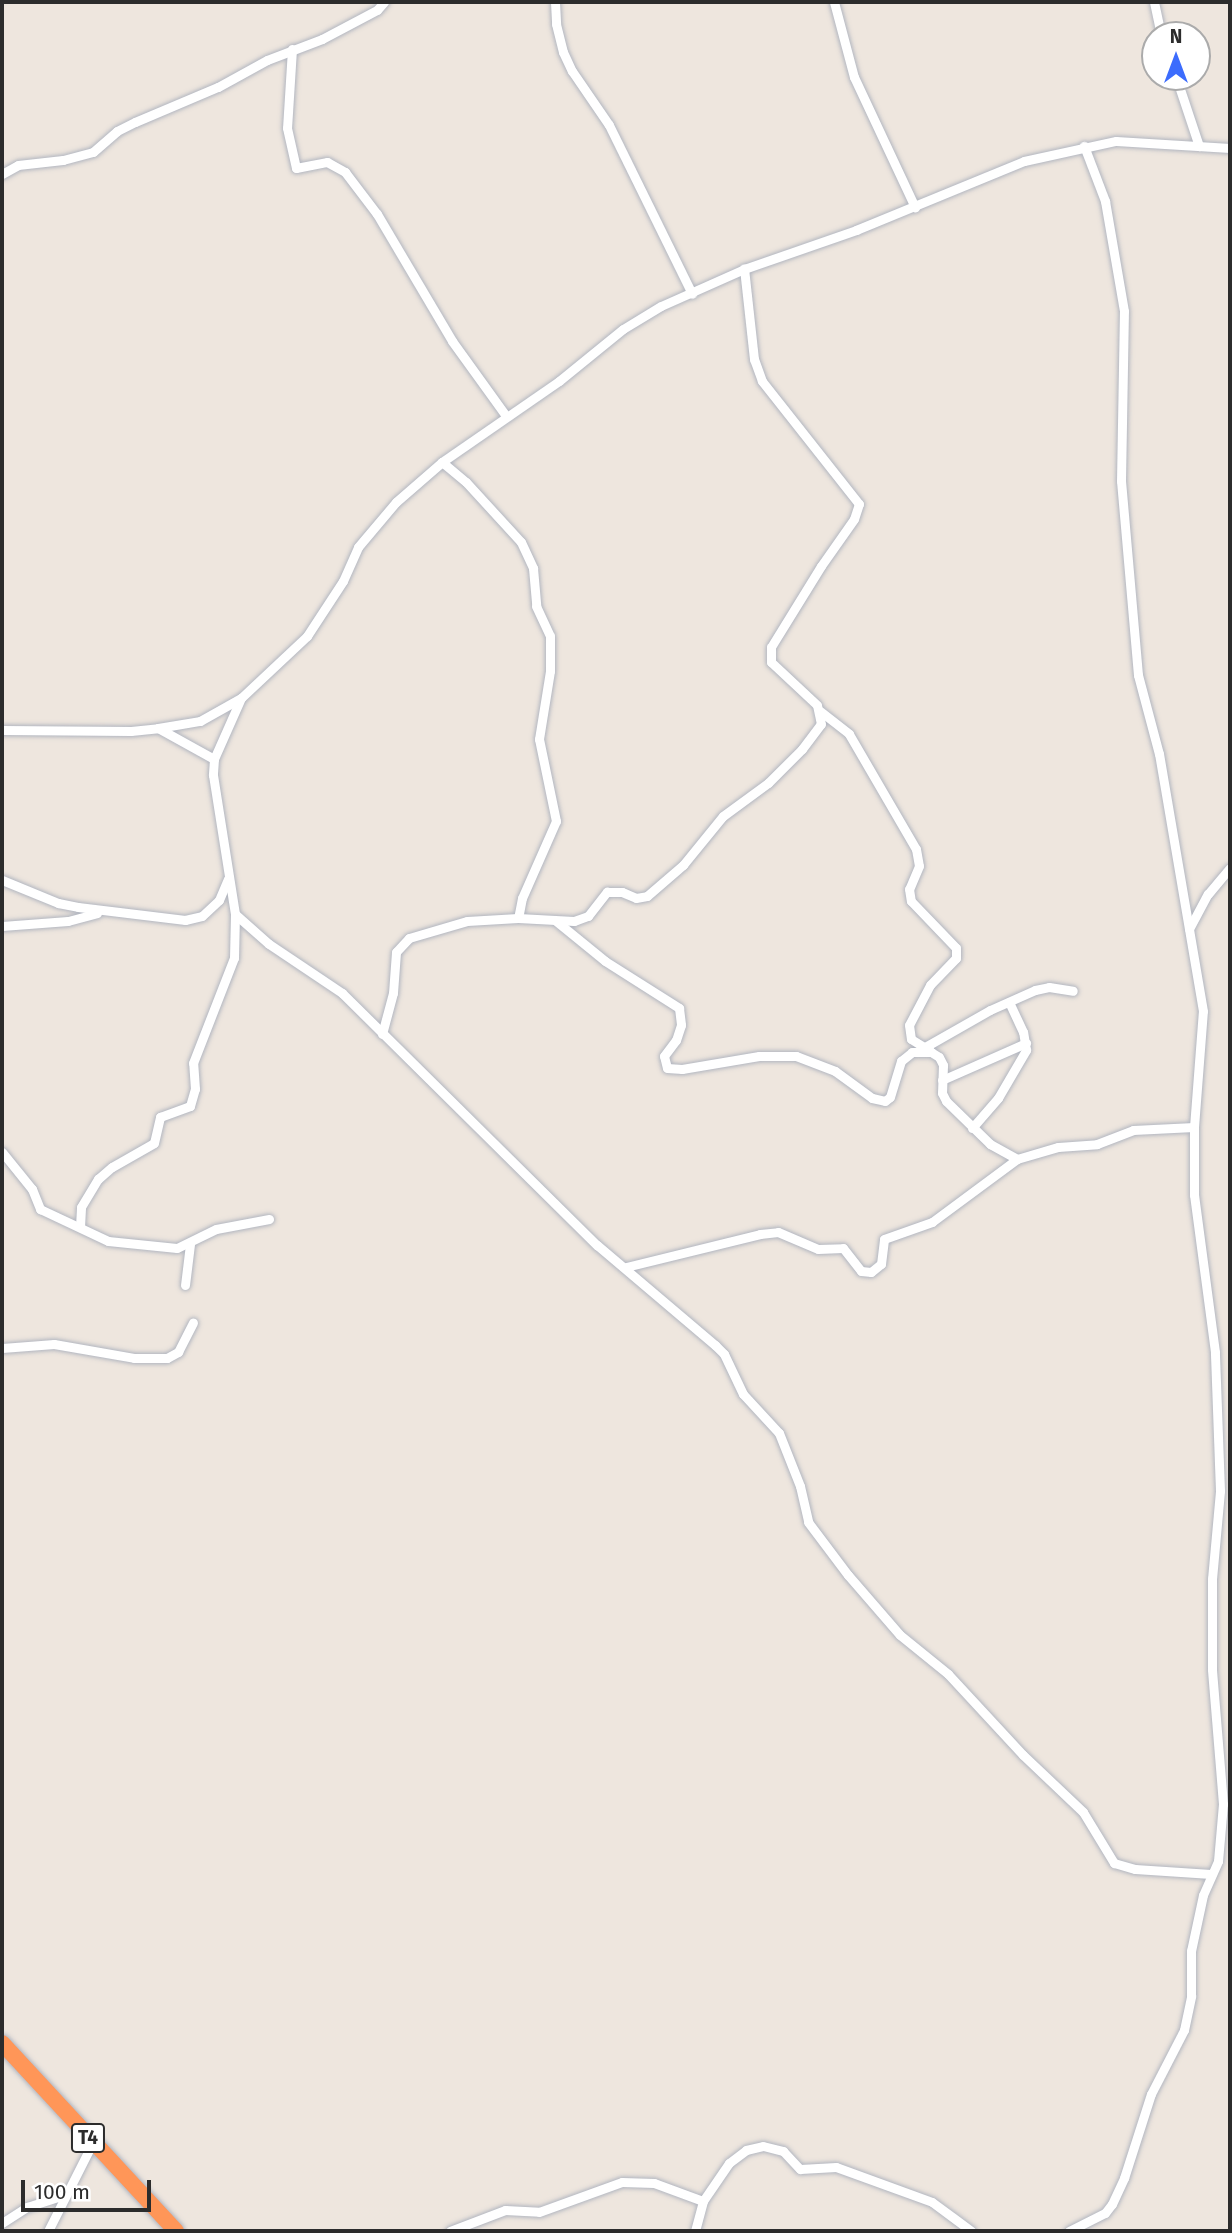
<!DOCTYPE html>
<style>
body{margin:0}
#map{position:relative;width:1232px;height:2233px;overflow:hidden;background:#eee6de;font-family:"Fira Sans",sans-serif}
div>[style]{position:absolute}
[style*='--x']{left:calc(var(--x)*1px);top:calc(var(--y)*1px);width:calc(var(--w)*1px);rotate:calc(var(--a)*1deg)}
.roads{filter:drop-shadow(0 0 2px #b2b6c0) drop-shadow(0 0 2px #b2b6c0)}
.street>*{height:9px;margin:-4.5px;padding:0 4.5px;transform-origin:4.5px;border-radius:4.5px;background:#fff}
.highway>*{height:16px;margin:-8px;padding:0 8px;transform-origin:8px;border-radius:8px;background:#ff9658}
span{translate:-50% -50%;white-space:nowrap;text-align:center;line-height:1.15;-webkit-text-stroke:5px #fff;paint-order:stroke}
.shield-label span{padding:2px 5px;background:#fff;border:2px solid;border-radius:5px;-webkit-text-stroke-width:0}
.shield-label{font-size:19px;color:#2c2c2c;font-weight:700}
.frame{position:absolute;inset:0;border:4px solid #2c2c2c;pointer-events:none}
.north{position:absolute;left:1141px;top:21px;width:70px;height:70px;box-sizing:border-box;background:#fff;border:2px solid #ababab;border-radius:50%;rotate:0deg;font-size:19px;font-weight:700;line-height:28px;text-align:center;color:#2c2c2c}
.north::after{content:'';display:block;margin:auto;width:24px;height:32px;background:#3c6cfd;clip-path:polygon(50% 0,100% 100%,50% 72%,0 100%)}
.scale{position:absolute;left:21px;top:2180px;width:130px;height:32px;box-sizing:border-box;border:4px solid #2c2c2c;border-top:0;padding-left:9px;font-size:21px;line-height:24px;white-space:nowrap;color:#2c2c2c;-webkit-text-stroke:5px #fff;paint-order:stroke}
</style>
<div id="map">
<div class="roads">
<div class="street">
<i style="--x:555;--y:2;--w:22;--a:87"></i>
<i style="--x:556;--y:24;--w:29;--a:76"></i>
<i style="--x:563;--y:52;--w:21;--a:65"></i>
<i style="--x:572;--y:71;--w:65;--a:55.6"></i>
<i style="--x:609;--y:125;--w:188;--a:63.8"></i>
<i style="--x:834;--y:2;--w:78;--a:75.1"></i>
<i style="--x:854;--y:77;--w:144;--a:64.9"></i>
<i style="--x:1154;--y:2;--w:34;--a:78"></i>
<i style="--x:292;--y:49;--w:79;--a:93.6"></i>
<i style="--x:287;--y:128;--w:41;--a:77.3"></i>
<i style="--x:296;--y:168;--w:32;--a:-11"></i>
<i style="--x:327;--y:162;--w:21;--a:29"></i>
<i style="--x:345;--y:172;--w:53;--a:52.7"></i>
<i style="--x:377;--y:214;--w:147;--a:59.4"></i>
<i style="--x:452;--y:341;--w:92;--a:54.2"></i>
<i style="--x:1176;--y:77;--w:73;--a:71.6"></i>
<i style="--x:2;--y:174;--w:18;--a:-29"></i>
<i style="--x:18;--y:165;--w:45;--a:-6.3"></i>
<i style="--x:63;--y:160;--w:31;--a:-15"></i>
<i style="--x:93;--y:152;--w:32;--a:-41"></i>
<i style="--x:117;--y:131;--w:20;--a:-27"></i>
<i style="--x:135;--y:122;--w:90;--a:-22.9"></i>
<i style="--x:218;--y:87;--w:56;--a:-28.9"></i>
<i style="--x:267;--y:60;--w:59;--a:-20.9"></i>
<i style="--x:322;--y:39;--w:62;--a:-27.8"></i>
<i style="--x:377;--y:10;--w:11;--a:-49"></i>
<i style="--x:442;--y:462;--w:31;--a:40"></i>
<i style="--x:466;--y:482;--w:81;--a:47.5"></i>
<i style="--x:521;--y:542;--w:29;--a:65"></i>
<i style="--x:533;--y:568;--w:38;--a:85"></i>
<i style="--x:536;--y:606;--w:33;--a:65"></i>
<i style="--x:550;--y:636;--w:35;--a:90"></i>
<i style="--x:550;--y:671;--w:69;--a:99.2"></i>
<i style="--x:539;--y:739;--w:84;--a:78.3"></i>
<i style="--x:556;--y:821;--w:84;--a:113.8"></i>
<i style="--x:522;--y:898;--w:20;--a:101"></i>
<i style="--x:241;--y:698;--w:67;--a:113.9"></i>
<i style="--x:214;--y:759;--w:16;--a:94"></i>
<i style="--x:213;--y:775;--w:141;--a:81"></i>
<i style="--x:235;--y:914;--w:45;--a:41.4"></i>
<i style="--x:269;--y:944;--w:88;--a:33.9"></i>
<i style="--x:342;--y:993;--w:359;--a:44.7"></i>
<i style="--x:597;--y:1245;--w:155;--a:40.3"></i>
<i style="--x:715;--y:1345;--w:13;--a:45"></i>
<i style="--x:724;--y:1354;--w:44;--a:64.6"></i>
<i style="--x:743;--y:1394;--w:53;--a:47.3"></i>
<i style="--x:779;--y:1433;--w:57;--a:68.4"></i>
<i style="--x:800;--y:1486;--w:37;--a:77"></i>
<i style="--x:808;--y:1522;--w:66;--a:53"></i>
<i style="--x:848;--y:1575;--w:79;--a:49.1"></i>
<i style="--x:900;--y:1635;--w:62;--a:39.1"></i>
<i style="--x:948;--y:1674;--w:110;--a:47.2"></i>
<i style="--x:1023;--y:1755;--w:83;--a:43.5"></i>
<i style="--x:1083;--y:1812;--w:60;--a:58.7"></i>
<i style="--x:1114;--y:1863;--w:22;--a:16"></i>
<i style="--x:1135;--y:1869;--w:76;--a:3.8"></i>
<i style="--x:820;--y:711;--w:37;--a:38"></i>
<i style="--x:849;--y:734;--w:133;--a:59.8"></i>
<i style="--x:916;--y:849;--w:17;--a:80"></i>
<i style="--x:919;--y:866;--w:25;--a:113"></i>
<i style="--x:909;--y:889;--w:12;--a:81"></i>
<i style="--x:911;--y:901;--w:65;--a:46.2"></i>
<i style="--x:956;--y:948;--w:10;--a:90"></i>
<i style="--x:956;--y:958;--w:37;--a:134"></i>
<i style="--x:930;--y:985;--w:45;--a:117.7"></i>
<i style="--x:909;--y:1025;--w:14;--a:82"></i>
<i style="--x:911;--y:1039;--w:22;--a:32"></i>
<i style="--x:158;--y:728;--w:64;--a:29"></i>
<i style="--x:2;--y:730;--w:129;--a:0.4"></i>
<i style="--x:131;--y:731;--w:27;--a:-6"></i>
<i style="--x:158;--y:728;--w:43;--a:-9.5"></i>
<i style="--x:200;--y:721;--w:47;--a:-29.3"></i>
<i style="--x:241;--y:698;--w:91;--a:-43.2"></i>
<i style="--x:307;--y:636;--w:66;--a:-56.8"></i>
<i style="--x:343;--y:581;--w:37;--a:-66"></i>
<i style="--x:358;--y:547;--w:59;--a:-49.8"></i>
<i style="--x:396;--y:502;--w:61;--a:-41"></i>
<i style="--x:442;--y:462;--w:142;--a:-34.7"></i>
<i style="--x:559;--y:381;--w:82;--a:-39.1"></i>
<i style="--x:623;--y:329;--w:44;--a:-31.2"></i>
<i style="--x:661;--y:306;--w:91;--a:-24"></i>
<i style="--x:744;--y:269;--w:119;--a:-19.2"></i>
<i style="--x:856;--y:230;--w:182;--a:-22.3"></i>
<i style="--x:1024;--y:161;--w:94;--a:-12.3"></i>
<i style="--x:1116;--y:141;--w:114;--a:3.5"></i>
<i style="--x:2;--y:880;--w:61;--a:22.3"></i>
<i style="--x:58;--y:903;--w:20;--a:11"></i>
<i style="--x:78;--y:907;--w:108;--a:6.9"></i>
<i style="--x:185;--y:920;--w:17;--a:-13"></i>
<i style="--x:202;--y:916;--w:23;--a:-43"></i>
<i style="--x:219;--y:900;--w:23;--a:-67"></i>
<i style="--x:556;--y:921;--w:63;--a:39.2"></i>
<i style="--x:605;--y:961;--w:88;--a:32.4"></i>
<i style="--x:679;--y:1008;--w:17;--a:83"></i>
<i style="--x:681;--y:1025;--w:16;--a:108"></i>
<i style="--x:676;--y:1040;--w:20;--a:127"></i>
<i style="--x:664;--y:1056;--w:12;--a:76"></i>
<i style="--x:667;--y:1068;--w:15;--a:4"></i>
<i style="--x:682;--y:1069;--w:78;--a:-9.6"></i>
<i style="--x:759;--y:1056;--w:37;--a:0"></i>
<i style="--x:796;--y:1056;--w:42;--a:21"></i>
<i style="--x:835;--y:1071;--w:46;--a:36.1"></i>
<i style="--x:872;--y:1098;--w:13;--a:13"></i>
<i style="--x:885;--y:1101;--w:6;--a:-39"></i>
<i style="--x:890;--y:1097;--w:38;--a:-73"></i>
<i style="--x:901;--y:1061;--w:14;--a:-39"></i>
<i style="--x:912;--y:1052;--w:19;--a:0"></i>
<i style="--x:931;--y:1052;--w:9;--a:32"></i>
<i style="--x:939;--y:1057;--w:9;--a:63"></i>
<i style="--x:943;--y:1065;--w:28;--a:92"></i>
<i style="--x:942;--y:1093;--w:9;--a:63"></i>
<i style="--x:946;--y:1101;--w:62;--a:44.3"></i>
<i style="--x:990;--y:1144;--w:31;--a:29"></i>
<i style="--x:2;--y:926;--w:66;--a:-4.3"></i>
<i style="--x:68;--y:921;--w:30;--a:-15"></i>
<i style="--x:1189;--y:929;--w:40;--a:-62"></i>
<i style="--x:1208;--y:894;--w:34;--a:-50"></i>
<i style="--x:382;--y:1034;--w:42;--a:-75"></i>
<i style="--x:393;--y:993;--w:41;--a:-85.8"></i>
<i style="--x:396;--y:952;--w:19;--a:-47"></i>
<i style="--x:409;--y:938;--w:60;--a:-16.3"></i>
<i style="--x:467;--y:921;--w:51;--a:-3.4"></i>
<i style="--x:518;--y:918;--w:56;--a:3.1"></i>
<i style="--x:574;--y:921;--w:15;--a:-20"></i>
<i style="--x:588;--y:916;--w:31;--a:-52"></i>
<i style="--x:607;--y:892;--w:15;--a:0"></i>
<i style="--x:622;--y:892;--w:15;--a:23"></i>
<i style="--x:636;--y:898;--w:11;--a:-10"></i>
<i style="--x:647;--y:896;--w:48;--a:-40.7"></i>
<i style="--x:683;--y:865;--w:63;--a:-50.8"></i>
<i style="--x:723;--y:816;--w:56;--a:-36.3"></i>
<i style="--x:768;--y:783;--w:48;--a:-45"></i>
<i style="--x:802;--y:749;--w:31;--a:-53"></i>
<i style="--x:821;--y:724;--w:19;--a:-102"></i>
<i style="--x:817;--y:705;--w:63;--a:-136.9"></i>
<i style="--x:771;--y:662;--w:15;--a:-90"></i>
<i style="--x:771;--y:647;--w:95;--a:-58.3"></i>
<i style="--x:821;--y:566;--w:57;--a:-54.9"></i>
<i style="--x:854;--y:519;--w:16;--a:-72"></i>
<i style="--x:859;--y:504;--w:157;--a:-128.3"></i>
<i style="--x:762;--y:381;--w:23;--a:-110"></i>
<i style="--x:754;--y:359;--w:91;--a:-96.3"></i>
<i style="--x:925;--y:1047;--w:75;--a:-29.6"></i>
<i style="--x:990;--y:1010;--w:49;--a:-24"></i>
<i style="--x:1035;--y:990;--w:14;--a:-12"></i>
<i style="--x:1049;--y:987;--w:24;--a:9"></i>
<i style="--x:942;--y:1080;--w:92;--a:-23.8"></i>
<i style="--x:972;--y:1128;--w:40;--a:-49"></i>
<i style="--x:998;--y:1098;--w:56;--a:-59.7"></i>
<i style="--x:1026;--y:1050;--w:18;--a:-99"></i>
<i style="--x:1023;--y:1032;--w:33;--a:-115"></i>
<i style="--x:2;--y:1152;--w:48;--a:51"></i>
<i style="--x:32;--y:1189;--w:22;--a:68"></i>
<i style="--x:40;--y:1209;--w:75;--a:25.2"></i>
<i style="--x:108;--y:1241;--w:69;--a:5.8"></i>
<i style="--x:177;--y:1248;--w:43;--a:-26"></i>
<i style="--x:216;--y:1229;--w:54;--a:-10.7"></i>
<i style="--x:80;--y:1227;--w:20;--a:-87"></i>
<i style="--x:81;--y:1207;--w:33;--a:-59"></i>
<i style="--x:98;--y:1179;--w:18;--a:-41"></i>
<i style="--x:112;--y:1167;--w:48;--a:-29.7"></i>
<i style="--x:154;--y:1143;--w:27;--a:-77"></i>
<i style="--x:160;--y:1117;--w:32;--a:-20"></i>
<i style="--x:190;--y:1106;--w:18;--a:-74"></i>
<i style="--x:195;--y:1089;--w:26;--a:-94"></i>
<i style="--x:193;--y:1063;--w:113;--a:-68.7"></i>
<i style="--x:234;--y:958;--w:44;--a:-88.7"></i>
<i style="--x:626;--y:1267;--w:138;--a:-13.8"></i>
<i style="--x:760;--y:1234;--w:18;--a:-6"></i>
<i style="--x:778;--y:1232;--w:43;--a:23"></i>
<i style="--x:818;--y:1249;--w:25;--a:-2"></i>
<i style="--x:843;--y:1248;--w:29;--a:52"></i>
<i style="--x:861;--y:1271;--w:10;--a:6"></i>
<i style="--x:871;--y:1272;--w:13;--a:-39"></i>
<i style="--x:881;--y:1264;--w:25;--a:-83"></i>
<i style="--x:884;--y:1239;--w:51;--a:-19.5"></i>
<i style="--x:932;--y:1222;--w:106;--a:-36.5"></i>
<i style="--x:1017;--y:1159;--w:43;--a:-16.3"></i>
<i style="--x:1058;--y:1147;--w:39;--a:-4"></i>
<i style="--x:1097;--y:1144;--w:39;--a:-21"></i>
<i style="--x:1133;--y:1130;--w:61;--a:-2.8"></i>
<i style="--x:185;--y:1285;--w:41;--a:-83"></i>
<i style="--x:2;--y:1348;--w:52;--a:-4.4"></i>
<i style="--x:54;--y:1344;--w:81;--a:9.9"></i>
<i style="--x:134;--y:1358;--w:33;--a:0"></i>
<i style="--x:167;--y:1358;--w:13;--a:-29"></i>
<i style="--x:178;--y:1352;--w:33;--a:-63"></i>
<i style="--x:2;--y:2223;--w:30;--a:-33"></i>
<i style="--x:27;--y:2207;--w:39;--a:-18"></i>
<i style="--x:48;--y:2231;--w:97;--a:-63.2"></i>
<i style="--x:450;--y:2231;--w:59;--a:-20.9"></i>
<i style="--x:505;--y:2210;--w:34;--a:3"></i>
<i style="--x:539;--y:2212;--w:88;--a:-19.9"></i>
<i style="--x:622;--y:2182;--w:32;--a:2"></i>
<i style="--x:654;--y:2183;--w:52;--a:20.2"></i>
<i style="--x:695;--y:2231;--w:31;--a:-75"></i>
<i style="--x:703;--y:2201;--w:46;--a:-55.6"></i>
<i style="--x:729;--y:2163;--w:21;--a:-37"></i>
<i style="--x:746;--y:2150;--w:17;--a:-13"></i>
<i style="--x:763;--y:2146;--w:21;--a:14"></i>
<i style="--x:783;--y:2151;--w:25;--a:47"></i>
<i style="--x:800;--y:2169;--w:36;--a:-3"></i>
<i style="--x:836;--y:2167;--w:102;--a:20"></i>
<i style="--x:932;--y:2202;--w:49;--a:36.6"></i>
<i style="--x:1069;--y:2231;--w:40;--a:-26.6"></i>
<i style="--x:1105;--y:2213;--w:11;--a:-52"></i>
<i style="--x:1112;--y:2204;--w:29;--a:-65"></i>
<i style="--x:1124;--y:2178;--w:88;--a:-72.2"></i>
<i style="--x:1151;--y:2094;--w:72;--a:-62.7"></i>
<i style="--x:1184;--y:2030;--w:35;--a:-78"></i>
<i style="--x:1191;--y:1996;--w:45;--a:-90"></i>
<i style="--x:1191;--y:1951;--w:57;--a:-77.9"></i>
<i style="--x:1203;--y:1895;--w:37;--a:-66"></i>
<i style="--x:1218;--y:1861;--w:57;--a:-85"></i>
<i style="--x:1223;--y:1804;--w:135;--a:-94.7"></i>
<i style="--x:1212;--y:1669;--w:90;--a:-90"></i>
<i style="--x:1212;--y:1579;--w:88;--a:-84.8"></i>
<i style="--x:1220;--y:1491;--w:139;--a:-92.1"></i>
<i style="--x:1215;--y:1352;--w:158;--a:-97.6"></i>
<i style="--x:1194;--y:1195;--w:68;--a:-90"></i>
<i style="--x:1194;--y:1127;--w:116;--a:-85.6"></i>
<i style="--x:1203;--y:1011;--w:261;--a:-99.7"></i>
<i style="--x:1159;--y:754;--w:82;--a:-104.9"></i>
<i style="--x:1138;--y:675;--w:195;--a:-95"></i>
<i style="--x:1121;--y:481;--w:170;--a:-89"></i>
<i style="--x:1124;--y:311;--w:112;--a:-99.8"></i>
<i style="--x:1105;--y:201;--w:59;--a:-110.9"></i>
</div>
<div class="highway">
<i style="--x:2;--y:2043;--w:256;--a:47.2"></i>
</div>
</div>
<div class="shield-label">
<span style="left:88px;top:2138px">T4</span>
</div>
<div class="frame"></div>
<div class="north">N</div>
<div class="scale">100 m</div>
</div>
